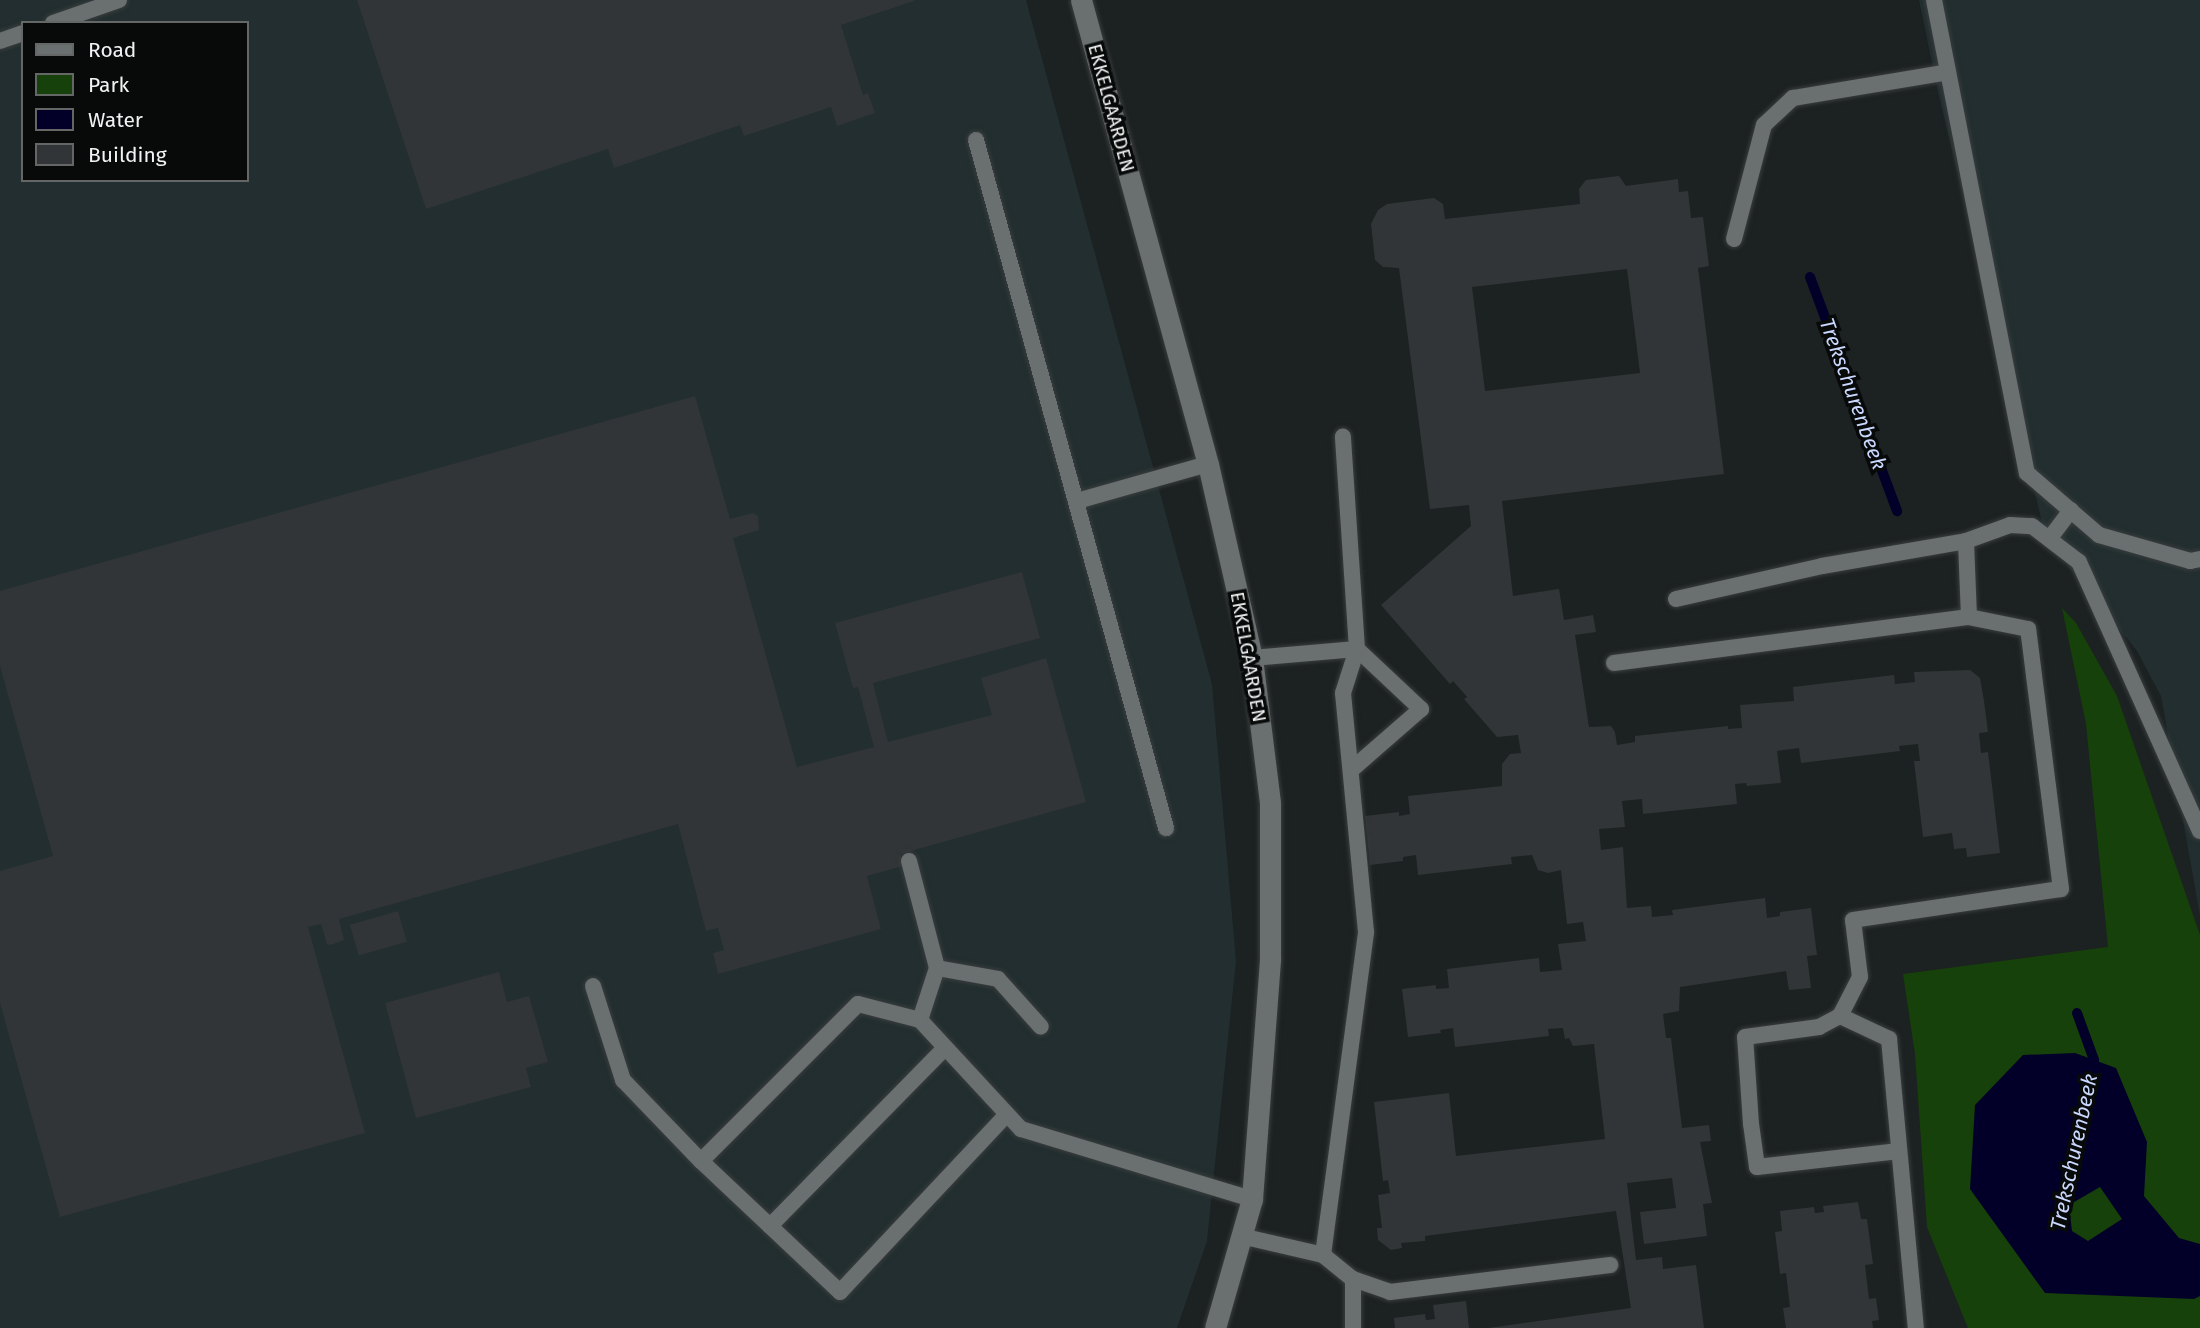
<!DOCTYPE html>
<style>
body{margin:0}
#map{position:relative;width:2200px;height:1328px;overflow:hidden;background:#1c2121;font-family:"Fira Sans",sans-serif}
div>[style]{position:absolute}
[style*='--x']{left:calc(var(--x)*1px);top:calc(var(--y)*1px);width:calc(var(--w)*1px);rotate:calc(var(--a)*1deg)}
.built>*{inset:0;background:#222e2f}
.green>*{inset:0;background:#17410a}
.water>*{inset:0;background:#020029}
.stream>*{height:10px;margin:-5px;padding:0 5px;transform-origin:5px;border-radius:5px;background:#020029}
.building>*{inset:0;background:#323537;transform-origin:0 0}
.roads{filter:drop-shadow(0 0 2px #3a3d3e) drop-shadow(0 0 2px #3a3d3e)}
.lane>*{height:16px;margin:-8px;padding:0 8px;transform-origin:8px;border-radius:8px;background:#6a6f70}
.street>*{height:21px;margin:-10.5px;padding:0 10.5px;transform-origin:10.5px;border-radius:10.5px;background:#6a6f70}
span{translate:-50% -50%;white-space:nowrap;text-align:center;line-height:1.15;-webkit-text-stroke:7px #080a0a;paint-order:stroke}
.street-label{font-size:19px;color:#f0f3f3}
.water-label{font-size:21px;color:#cad8fe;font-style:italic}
.legend{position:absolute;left:21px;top:21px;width:228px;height:161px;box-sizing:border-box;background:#080a0a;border:2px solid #656767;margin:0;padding:9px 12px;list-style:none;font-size:21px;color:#f0f3f3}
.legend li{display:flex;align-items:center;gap:14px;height:35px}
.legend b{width:35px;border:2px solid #656767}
</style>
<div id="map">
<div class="built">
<i style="clip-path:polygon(evenodd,0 0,1026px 0,1212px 684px,1236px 961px,1207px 1241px,1177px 1328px,0 1328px,0 0,23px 23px,247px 23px,247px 180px,23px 180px,23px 23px)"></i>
<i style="clip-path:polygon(1919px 0,2200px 0,2200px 916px,2161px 696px,2137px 651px,2046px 539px,1938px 92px)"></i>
</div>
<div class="green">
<i style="clip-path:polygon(2062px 608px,2076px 623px,2117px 696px,2200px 935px,2200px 1328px,1968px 1328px,1927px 1227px,1915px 1054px,1903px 974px,2108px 947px,2086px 724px)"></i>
</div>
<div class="water">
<i style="clip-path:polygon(evenodd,2075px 1053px,2116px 1068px,2147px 1142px,2144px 1196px,2179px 1238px,2200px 1244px,2200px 1296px,2194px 1299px,2045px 1293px,1970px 1189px,1975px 1105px,2023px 1055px,2075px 1053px,2100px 1187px,2122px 1219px,2088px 1241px,2072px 1231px,2069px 1205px,2100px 1187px)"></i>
</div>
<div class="stream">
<i style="--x:1810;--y:277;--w:250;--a:69.6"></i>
<i style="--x:2077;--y:1013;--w:50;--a:70.1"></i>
<i style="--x:2094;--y:1060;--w:14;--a:102"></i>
</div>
<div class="building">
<i style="clip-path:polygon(357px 0,914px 0,914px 1px,841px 25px,863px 95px,868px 93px,875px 113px,837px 126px,831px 107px,744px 136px,740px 125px,614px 168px,608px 149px,426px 209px)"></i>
<i style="clip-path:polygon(evenodd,1619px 176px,1626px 186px,1678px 179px,1679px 192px,1688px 191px,1691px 218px,1703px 217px,1709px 266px,1698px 268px,1724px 474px,1502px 501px,1513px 596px,1559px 589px,1564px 620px,1593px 615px,1596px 632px,1575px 635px,1589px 727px,1611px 726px,1615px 732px,1617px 745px,1635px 742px,1635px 736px,1728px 726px,1728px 729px,1742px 728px,1740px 705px,1794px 701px,1793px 687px,1894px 675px,1895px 684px,1915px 682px,1914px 672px,1970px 670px,1980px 678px,1984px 701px,1988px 732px,1979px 733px,1981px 753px,1988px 752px,2000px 853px,1967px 857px,1966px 848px,1954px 849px,1952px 833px,1923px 837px,1914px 761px,1920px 761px,1918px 744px,1899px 746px,1900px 751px,1801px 763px,1799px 748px,1777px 751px,1781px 783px,1747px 786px,1746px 783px,1735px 784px,1737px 804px,1643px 814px,1642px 799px,1622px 801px,1625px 827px,1599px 829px,1601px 850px,1623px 847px,1627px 908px,1651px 906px,1652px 917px,1673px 915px,1672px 910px,1765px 898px,1767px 918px,1780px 916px,1780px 912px,1811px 908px,1817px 955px,1807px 956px,1811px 988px,1789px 990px,1786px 971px,1680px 987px,1679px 1011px,1663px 1014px,1666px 1038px,1671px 1038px,1682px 1128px,1709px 1125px,1711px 1141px,1700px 1142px,1712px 1203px,1703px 1204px,1707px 1236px,1644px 1244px,1640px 1212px,1676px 1208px,1672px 1178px,1627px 1183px,1636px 1260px,1662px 1257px,1663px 1269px,1696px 1265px,1704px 1328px,1488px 1328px,1631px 1308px,1616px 1211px,1425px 1236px,1425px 1241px,1401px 1243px,1402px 1248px,1391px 1250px,1378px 1240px,1377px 1228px,1382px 1228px,1378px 1195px,1390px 1193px,1388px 1180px,1383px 1181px,1374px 1102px,1449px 1093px,1456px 1156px,1605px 1139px,1594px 1044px,1573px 1046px,1569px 1038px,1565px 1039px,1563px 1028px,1548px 1029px,1549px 1036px,1455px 1047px,1453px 1028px,1440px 1030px,1441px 1033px,1408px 1037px,1402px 989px,1436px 985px,1436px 989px,1449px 988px,1447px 969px,1539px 958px,1540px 972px,1562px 970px,1558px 944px,1586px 941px,1583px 922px,1567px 924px,1561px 870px,1548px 873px,1538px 870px,1532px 855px,1511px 857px,1512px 864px,1418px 875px,1416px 855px,1403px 857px,1403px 861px,1370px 865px,1365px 816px,1399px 812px,1399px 816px,1410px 814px,1408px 796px,1502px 786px,1502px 764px,1510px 754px,1521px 753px,1518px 735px,1497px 737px,1464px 699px,1467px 697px,1462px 691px,1453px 681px,1450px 684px,1381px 605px,1471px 526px,1469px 505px,1430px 509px,1399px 268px,1383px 267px,1375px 260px,1371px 224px,1378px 210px,1387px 204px,1434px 198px,1443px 204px,1445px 219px,1580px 204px,1579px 189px,1586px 180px,1619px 176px,1627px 269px,1640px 373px,1485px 391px,1472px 287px,1627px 269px)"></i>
<i style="clip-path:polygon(695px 396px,730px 519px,753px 513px,758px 516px,759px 530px,733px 538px,797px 767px,874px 747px,858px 687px,853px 688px,835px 623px,1022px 572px,1040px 638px,873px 683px,888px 742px,992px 715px,981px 678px,1046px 658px,1086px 802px,900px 854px,903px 866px,867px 876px,881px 929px,718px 974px,713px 953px,724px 950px,718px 928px,706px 931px,678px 824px,339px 919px,344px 940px,331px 945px,327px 944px,321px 924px,308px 927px,365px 1133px,60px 1217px,0 1003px,0 871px,53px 856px,0 666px,0 591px)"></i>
<i style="left:398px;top:911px;width:32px;height:50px;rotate:74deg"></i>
<i style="clip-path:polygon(499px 972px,507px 1002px,529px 996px,548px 1062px,526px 1068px,531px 1087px,416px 1118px,385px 1003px)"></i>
<i style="clip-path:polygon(1858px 1202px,1861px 1219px,1867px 1219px,1873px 1264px,1865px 1265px,1869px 1299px,1876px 1298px,1879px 1320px,1872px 1321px,1873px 1328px,1786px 1328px,1783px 1308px,1790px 1307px,1786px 1273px,1780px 1274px,1775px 1232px,1782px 1231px,1780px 1211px,1814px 1207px,1815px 1213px,1824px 1212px,1823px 1206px)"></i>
<i style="clip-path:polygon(1466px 1301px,1469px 1328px,1395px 1328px,1394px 1318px,1425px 1314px,1426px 1320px,1435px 1319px,1433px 1305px)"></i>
</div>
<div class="roads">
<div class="lane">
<i style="--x:1934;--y:0;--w:482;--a:78.9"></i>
<i style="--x:2027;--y:473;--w:95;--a:40.7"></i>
<i style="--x:2099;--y:535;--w:95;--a:15.9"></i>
<i style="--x:2190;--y:561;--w:10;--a:-11"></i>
<i style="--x:53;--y:23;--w:70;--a:-19.2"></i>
<i style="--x:0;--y:41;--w:24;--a:-19"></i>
<i style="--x:976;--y:140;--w:714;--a:74.56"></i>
<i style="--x:1734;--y:239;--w:118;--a:-75.3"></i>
<i style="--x:1764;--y:125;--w:40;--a:-43"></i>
<i style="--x:1793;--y:98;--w:157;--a:-9.5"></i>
<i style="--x:1077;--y:501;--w:136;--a:-15.8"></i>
<i style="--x:2050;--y:538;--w:35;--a:-53"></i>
<i style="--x:1676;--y:599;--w:150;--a:-12.7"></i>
<i style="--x:1822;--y:566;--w:146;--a:-9.8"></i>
<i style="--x:1966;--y:541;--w:47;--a:-20"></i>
<i style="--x:2010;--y:525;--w:22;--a:3"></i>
<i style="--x:2032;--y:526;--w:59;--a:37.5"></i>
<i style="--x:2079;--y:562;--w:295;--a:65.8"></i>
<i style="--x:1252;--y:658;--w:105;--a:-4.9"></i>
<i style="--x:1357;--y:649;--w:88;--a:43.2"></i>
<i style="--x:1421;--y:709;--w:93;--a:138.9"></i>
<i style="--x:1614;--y:663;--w:358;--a:-7.4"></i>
<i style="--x:909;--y:861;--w:111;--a:75.3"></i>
<i style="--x:937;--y:968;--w:55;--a:108.1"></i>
<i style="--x:920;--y:1020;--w:149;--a:47.2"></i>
<i style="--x:1021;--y:1129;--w:241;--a:16.9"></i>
<i style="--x:937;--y:968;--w:62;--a:10.2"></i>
<i style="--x:998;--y:979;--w:64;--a:48.1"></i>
<i style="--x:593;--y:986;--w:99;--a:72.3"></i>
<i style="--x:623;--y:1080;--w:112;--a:46.1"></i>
<i style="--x:701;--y:1161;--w:191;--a:43.3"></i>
<i style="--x:840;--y:1292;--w:243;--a:-46.8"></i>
<i style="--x:1840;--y:1016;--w:54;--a:25.1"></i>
<i style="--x:1889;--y:1039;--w:290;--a:84.7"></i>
<i style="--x:1899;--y:1151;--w:143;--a:173.6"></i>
<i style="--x:1757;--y:1167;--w:43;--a:-97.9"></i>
<i style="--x:1751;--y:1124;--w:87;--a:-93.9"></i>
<i style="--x:1745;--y:1037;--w:75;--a:-7.7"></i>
<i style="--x:1819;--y:1027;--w:24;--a:-28"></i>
<i style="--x:1840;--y:1016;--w:44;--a:-62.9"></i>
<i style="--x:1860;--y:977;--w:57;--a:-97"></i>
<i style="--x:1853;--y:920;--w:210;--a:-8.5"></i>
<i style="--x:2061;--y:889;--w:262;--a:-97.2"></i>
<i style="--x:2028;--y:629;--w:60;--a:-168.5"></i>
<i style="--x:1969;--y:617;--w:76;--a:-92.3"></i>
<i style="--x:701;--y:1161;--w:222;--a:-45"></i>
<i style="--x:858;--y:1004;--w:64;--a:14.5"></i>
<i style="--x:770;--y:1226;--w:250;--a:-45.5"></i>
<i style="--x:1241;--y:1236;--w:84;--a:13"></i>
<i style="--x:1323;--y:1255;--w:38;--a:39"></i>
<i style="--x:1353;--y:1279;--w:49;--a:90"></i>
<i style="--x:1323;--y:1255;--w:326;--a:-82.4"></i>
<i style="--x:1366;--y:932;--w:240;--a:-95.5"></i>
<i style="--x:1343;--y:693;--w:46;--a:-72.3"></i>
<i style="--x:1357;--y:649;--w:213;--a:-93.8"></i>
<i style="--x:1353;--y:1279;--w:39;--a:19"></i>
<i style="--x:1390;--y:1292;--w:222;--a:-7"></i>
</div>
<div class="street">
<i style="--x:1081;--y:0;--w:481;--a:74.7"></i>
<i style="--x:1208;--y:464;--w:199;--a:77.2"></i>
<i style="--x:1252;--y:658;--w:146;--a:82.9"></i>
<i style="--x:1270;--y:803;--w:157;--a:90"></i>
<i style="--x:1270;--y:960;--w:240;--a:94.3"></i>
<i style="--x:1252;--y:1199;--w:134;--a:106"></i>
</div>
</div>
<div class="street-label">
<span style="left:1111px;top:108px;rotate:75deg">EKKELGAARDEN</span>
<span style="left:1248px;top:657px;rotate:80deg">EKKELGAARDEN</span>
</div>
<div class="water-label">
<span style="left:1853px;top:394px;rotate:70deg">Trekschurenbeek</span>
<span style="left:2074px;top:1152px;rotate:-78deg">Trekschurenbeek</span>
</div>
<ul class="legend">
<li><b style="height:9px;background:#6a6f70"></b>Road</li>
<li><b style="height:19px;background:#17410a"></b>Park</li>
<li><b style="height:19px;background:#020029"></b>Water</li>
<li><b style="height:19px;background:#323537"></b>Building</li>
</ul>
</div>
